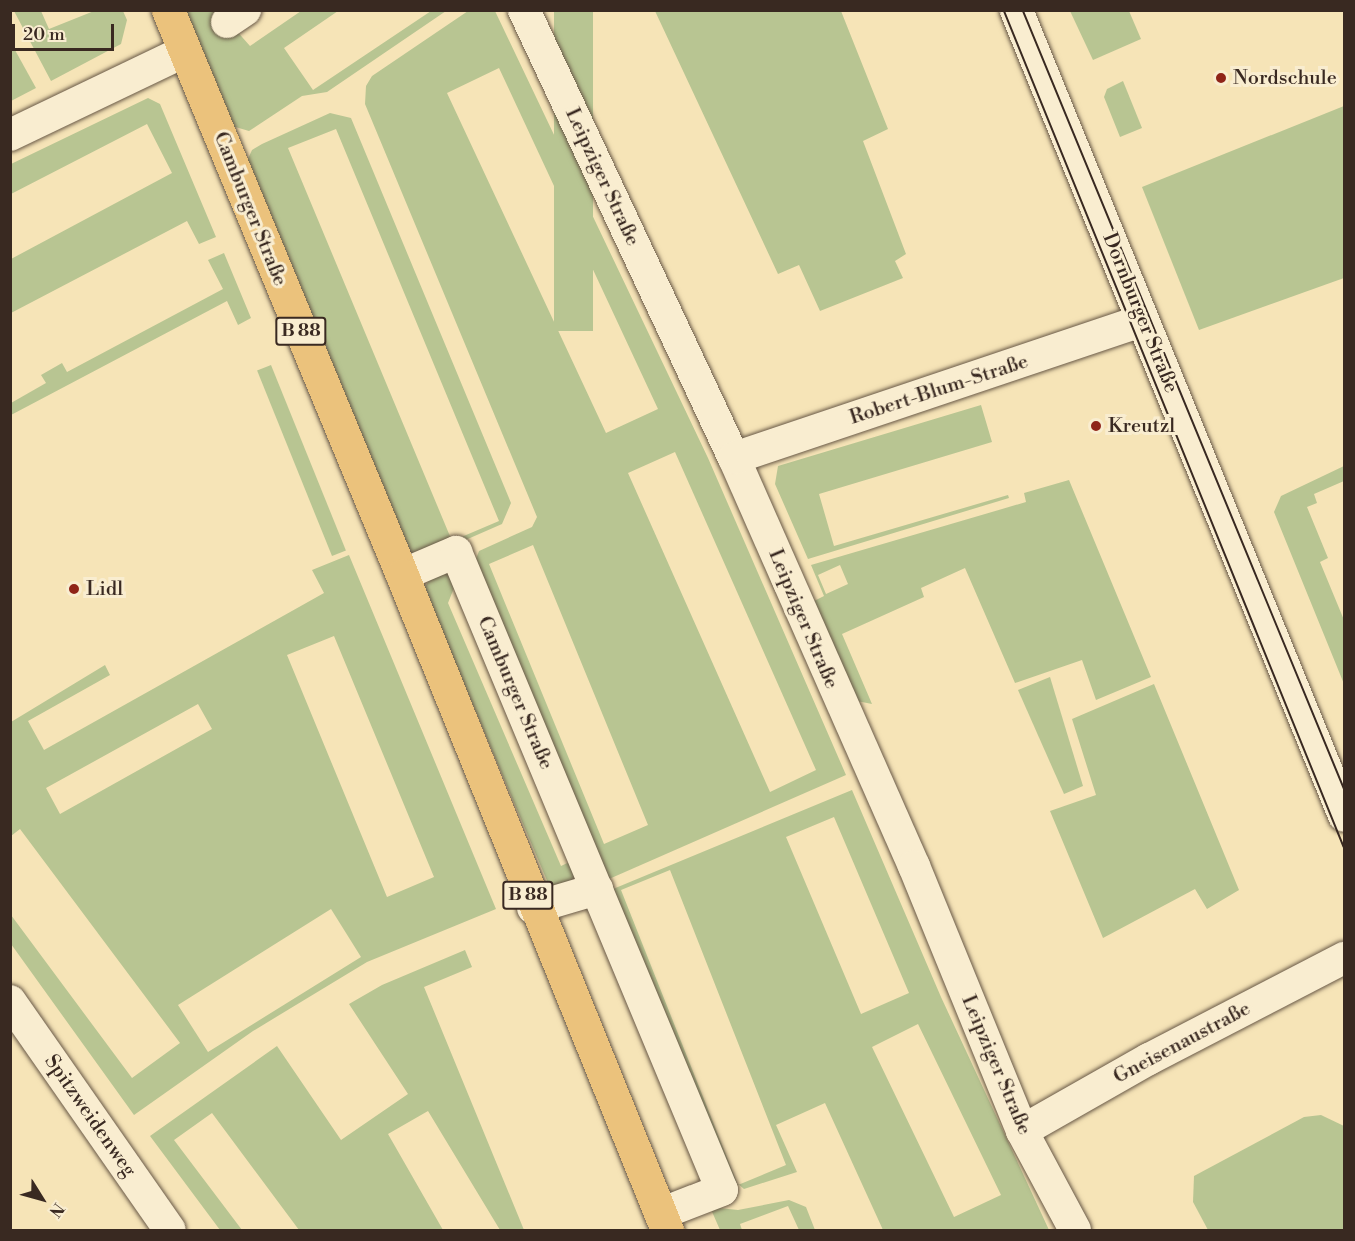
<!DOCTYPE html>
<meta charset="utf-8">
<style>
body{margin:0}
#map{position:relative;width:1355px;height:1241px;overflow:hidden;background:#f6e4b7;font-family:"Libre Bodoni",serif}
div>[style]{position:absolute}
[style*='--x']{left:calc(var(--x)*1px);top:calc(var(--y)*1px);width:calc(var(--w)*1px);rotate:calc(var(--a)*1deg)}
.green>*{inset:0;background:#b8c592;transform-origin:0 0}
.roads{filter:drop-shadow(0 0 2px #685846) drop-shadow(0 0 2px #685846)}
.minor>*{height:32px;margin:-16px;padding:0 16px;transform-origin:16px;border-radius:16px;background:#f9edd0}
.tertiary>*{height:33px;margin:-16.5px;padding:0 16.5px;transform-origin:16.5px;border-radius:16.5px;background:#f9edd0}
.primary>*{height:33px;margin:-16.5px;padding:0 16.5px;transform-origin:16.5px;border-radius:16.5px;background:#ebc27c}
.tram>*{height:1.5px;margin:-0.75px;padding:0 0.75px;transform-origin:0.75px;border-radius:0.75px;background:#392921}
.dots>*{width:16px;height:16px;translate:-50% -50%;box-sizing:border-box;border:3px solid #f9edd0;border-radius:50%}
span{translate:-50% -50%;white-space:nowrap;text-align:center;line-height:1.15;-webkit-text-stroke:6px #f9edd0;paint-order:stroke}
.shield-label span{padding:2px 4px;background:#f9edd0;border:2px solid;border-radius:4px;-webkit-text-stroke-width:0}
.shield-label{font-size:18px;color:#392921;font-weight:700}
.poi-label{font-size:20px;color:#392921}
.left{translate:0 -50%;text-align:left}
.street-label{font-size:20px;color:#392921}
.frame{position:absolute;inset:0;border:12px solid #392921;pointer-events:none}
.north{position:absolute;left:12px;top:1169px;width:60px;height:60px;-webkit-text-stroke:4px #f9edd0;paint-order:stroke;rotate:127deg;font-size:16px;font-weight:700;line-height:24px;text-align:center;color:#392921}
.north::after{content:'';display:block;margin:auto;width:21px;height:27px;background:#392921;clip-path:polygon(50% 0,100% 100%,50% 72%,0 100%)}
.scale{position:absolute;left:12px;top:24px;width:102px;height:27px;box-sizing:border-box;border:3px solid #392921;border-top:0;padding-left:8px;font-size:18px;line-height:21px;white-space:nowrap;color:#392921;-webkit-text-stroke:4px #f9edd0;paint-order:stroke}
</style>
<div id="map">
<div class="green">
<i style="clip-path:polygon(14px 11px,41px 11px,49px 29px,94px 11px,123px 11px,127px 20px,121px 44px,51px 81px)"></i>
<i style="clip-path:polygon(184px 11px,219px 11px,250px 46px,301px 11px,338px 11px,284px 48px,313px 90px,431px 11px,446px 11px,327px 92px,302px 96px,249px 131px,232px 126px)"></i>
<i style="clip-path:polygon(evenodd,468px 11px,495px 11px,708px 458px,846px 775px,609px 879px,476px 559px,479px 551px,532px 527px,537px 517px,365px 104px,366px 86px,372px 76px,468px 11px,499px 68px,658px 409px,606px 433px,447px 93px,499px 68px,468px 11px,675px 452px,816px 770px,770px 792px,628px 473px,675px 452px,468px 11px,533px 545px,648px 825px,604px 844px,489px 564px,533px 545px)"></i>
<i style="left:554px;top:11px;width:39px;height:320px"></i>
<i style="clip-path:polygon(655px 11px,841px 11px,888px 129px,863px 141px,906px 254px,895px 261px,903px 278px,820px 311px,799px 265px,778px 274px)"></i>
<i style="clip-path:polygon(1070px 11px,1129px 11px,1141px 39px,1093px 60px)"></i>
<i style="clip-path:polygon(10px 41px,36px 88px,11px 101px,10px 101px)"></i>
<i style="clip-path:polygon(1123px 81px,1142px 128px,1120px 137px,1104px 97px,1107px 89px)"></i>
<i style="clip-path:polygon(148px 98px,160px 104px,216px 237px,199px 244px,187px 221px,11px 313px,11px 259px,172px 173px,147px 124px,11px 194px,11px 164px)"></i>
<i style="clip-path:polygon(1344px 106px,1344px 278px,1199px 330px,1142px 187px)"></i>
<i style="clip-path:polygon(evenodd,330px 113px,351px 118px,511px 503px,502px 524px,422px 559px,410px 554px,247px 161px,252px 150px,262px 144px,330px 113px,336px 129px,499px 521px,452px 541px,288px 148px,336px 129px)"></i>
<i style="clip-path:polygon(224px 253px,251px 318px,238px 325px,227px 301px,11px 415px,11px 403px,46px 383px,41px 375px,62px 363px,67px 372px,223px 289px,208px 260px)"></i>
<i style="left:271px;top:365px;width:200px;height:15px;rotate:68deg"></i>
<i style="clip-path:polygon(981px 405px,992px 442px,819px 494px,834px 546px,1008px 495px,1009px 498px,808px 559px,775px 484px,778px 466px)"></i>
<i style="clip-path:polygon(1344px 466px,1344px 481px,1314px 494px,1317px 503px,1307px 507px,1328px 558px,1320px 562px,1344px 620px,1344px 684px,1274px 512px,1281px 496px)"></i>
<i style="clip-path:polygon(evenodd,1069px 480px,1151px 677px,1096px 700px,1082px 660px,1015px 683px,965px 568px,921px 588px,924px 597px,842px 634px,872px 704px,857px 701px,814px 601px,824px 596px,811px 565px,1026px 502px,1024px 493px,1069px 480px,840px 565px,848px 584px,826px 594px,818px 575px,840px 565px)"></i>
<i style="clip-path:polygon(evenodd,349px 555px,496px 909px,367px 962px,253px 1031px,134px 1115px,11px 944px,11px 915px,132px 1078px,180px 1043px,20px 829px,11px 836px,11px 722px,105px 665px,110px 675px,28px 721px,44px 750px,324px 593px,312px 570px,349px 555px,334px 636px,434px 877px,387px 897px,287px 655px,334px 636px,349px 555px,198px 704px,212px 729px,60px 814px,46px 788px,198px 704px,349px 555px,331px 909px,361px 957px,208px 1052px,178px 1005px,331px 909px)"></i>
<i style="clip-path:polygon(434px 571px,460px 573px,448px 603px,561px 866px,580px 857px,579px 876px,572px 882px,559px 886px,548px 883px,424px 589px)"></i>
<i style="clip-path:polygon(1050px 677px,1083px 786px,1064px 794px,1018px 690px)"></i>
<i style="clip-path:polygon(1154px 684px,1239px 890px,1207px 909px,1195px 889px,1103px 938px,1050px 811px,1096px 795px,1072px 719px)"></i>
<i style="clip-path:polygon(evenodd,852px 790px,941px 997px,1049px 1230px,883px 1230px,825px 1103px,776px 1125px,797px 1172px,744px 1189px,731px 1178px,613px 889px,852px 790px,834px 817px,909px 993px,861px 1014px,786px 837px,834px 817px,852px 790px,670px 870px,786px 1165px,738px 1185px,621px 890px,670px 870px,852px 790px,918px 1024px,1001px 1195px,954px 1217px,872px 1047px,918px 1024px)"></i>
<i style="clip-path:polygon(465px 950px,472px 967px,424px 987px,524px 1230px,500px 1230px,428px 1111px,388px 1134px,443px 1230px,299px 1230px,212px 1113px,174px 1140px,242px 1230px,220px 1230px,150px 1136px,277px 1046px,341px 1140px,408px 1094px,349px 1004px,382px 985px)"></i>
<i style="clip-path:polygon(1321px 1115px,1344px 1126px,1344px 1230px,1208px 1230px,1193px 1202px,1194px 1176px,1304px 1117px)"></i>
<i style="clip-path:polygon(789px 1200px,806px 1207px,815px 1230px,799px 1230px,788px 1206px,740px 1224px,742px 1230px,720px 1230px,710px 1207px,738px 1210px)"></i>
</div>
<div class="roads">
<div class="minor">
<i style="--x:524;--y:10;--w:495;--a:64.9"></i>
<i style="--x:734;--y:458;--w:446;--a:66.2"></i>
<i style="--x:914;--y:866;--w:286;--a:67.8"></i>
<i style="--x:1022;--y:1131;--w:112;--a:61.8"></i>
<i style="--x:227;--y:22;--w:22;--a:-34"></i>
<i style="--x:10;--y:135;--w:194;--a:-25.6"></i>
<i style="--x:734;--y:458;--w:430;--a:-18.6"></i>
<i style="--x:402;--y:575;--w:59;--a:-23.1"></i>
<i style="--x:456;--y:552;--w:691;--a:67.37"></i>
<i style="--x:722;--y:1190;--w:66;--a:158.8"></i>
<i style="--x:533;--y:908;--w:67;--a:-16.5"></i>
<i style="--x:10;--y:1001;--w:279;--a:55.1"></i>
<i style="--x:1022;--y:1131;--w:146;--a:-29.6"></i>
<i style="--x:1149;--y:1059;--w:220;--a:-27.4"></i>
</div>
<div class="tertiary">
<i style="--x:1016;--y:10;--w:869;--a:67.83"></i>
</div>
<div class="primary">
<i style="--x:168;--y:10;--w:612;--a:67.5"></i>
<i style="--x:402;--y:575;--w:707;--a:67.97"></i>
</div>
</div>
<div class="tram">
<i style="--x:1004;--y:10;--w:903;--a:67.89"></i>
<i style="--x:1023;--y:10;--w:842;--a:67.58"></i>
</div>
<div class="dots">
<i style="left:1221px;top:78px;background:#8f2418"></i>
<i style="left:1096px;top:426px;background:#8f2418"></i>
<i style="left:74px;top:589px;background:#8f2418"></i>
</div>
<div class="shield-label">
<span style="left:301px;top:331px">B 88</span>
<span style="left:528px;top:895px">B 88</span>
</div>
<div class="poi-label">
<span class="left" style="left:1233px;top:78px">Nordschule</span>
<span class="left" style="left:1108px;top:426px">Kreutzl</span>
<span class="left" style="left:86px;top:589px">Lidl</span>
</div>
<div class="street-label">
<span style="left:602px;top:177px;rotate:65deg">Leipziger Straße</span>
<span style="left:250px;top:209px;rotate:68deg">Camburger Straße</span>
<span style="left:1140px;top:313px;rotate:68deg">Dornburger Straße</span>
<span style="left:939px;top:390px;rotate:-18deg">Robert-Blum-Straße</span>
<span style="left:803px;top:619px;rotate:67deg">Leipziger Straße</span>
<span style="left:515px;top:693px;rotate:67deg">Camburger Straße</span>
<span style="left:1182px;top:1043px;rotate:-28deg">Gneisenaustraße</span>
<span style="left:996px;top:1065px;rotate:67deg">Leipziger Straße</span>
<span style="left:90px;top:1116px;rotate:55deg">Spitzweidenweg</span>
</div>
<div class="frame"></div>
<div class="north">N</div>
<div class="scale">20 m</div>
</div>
